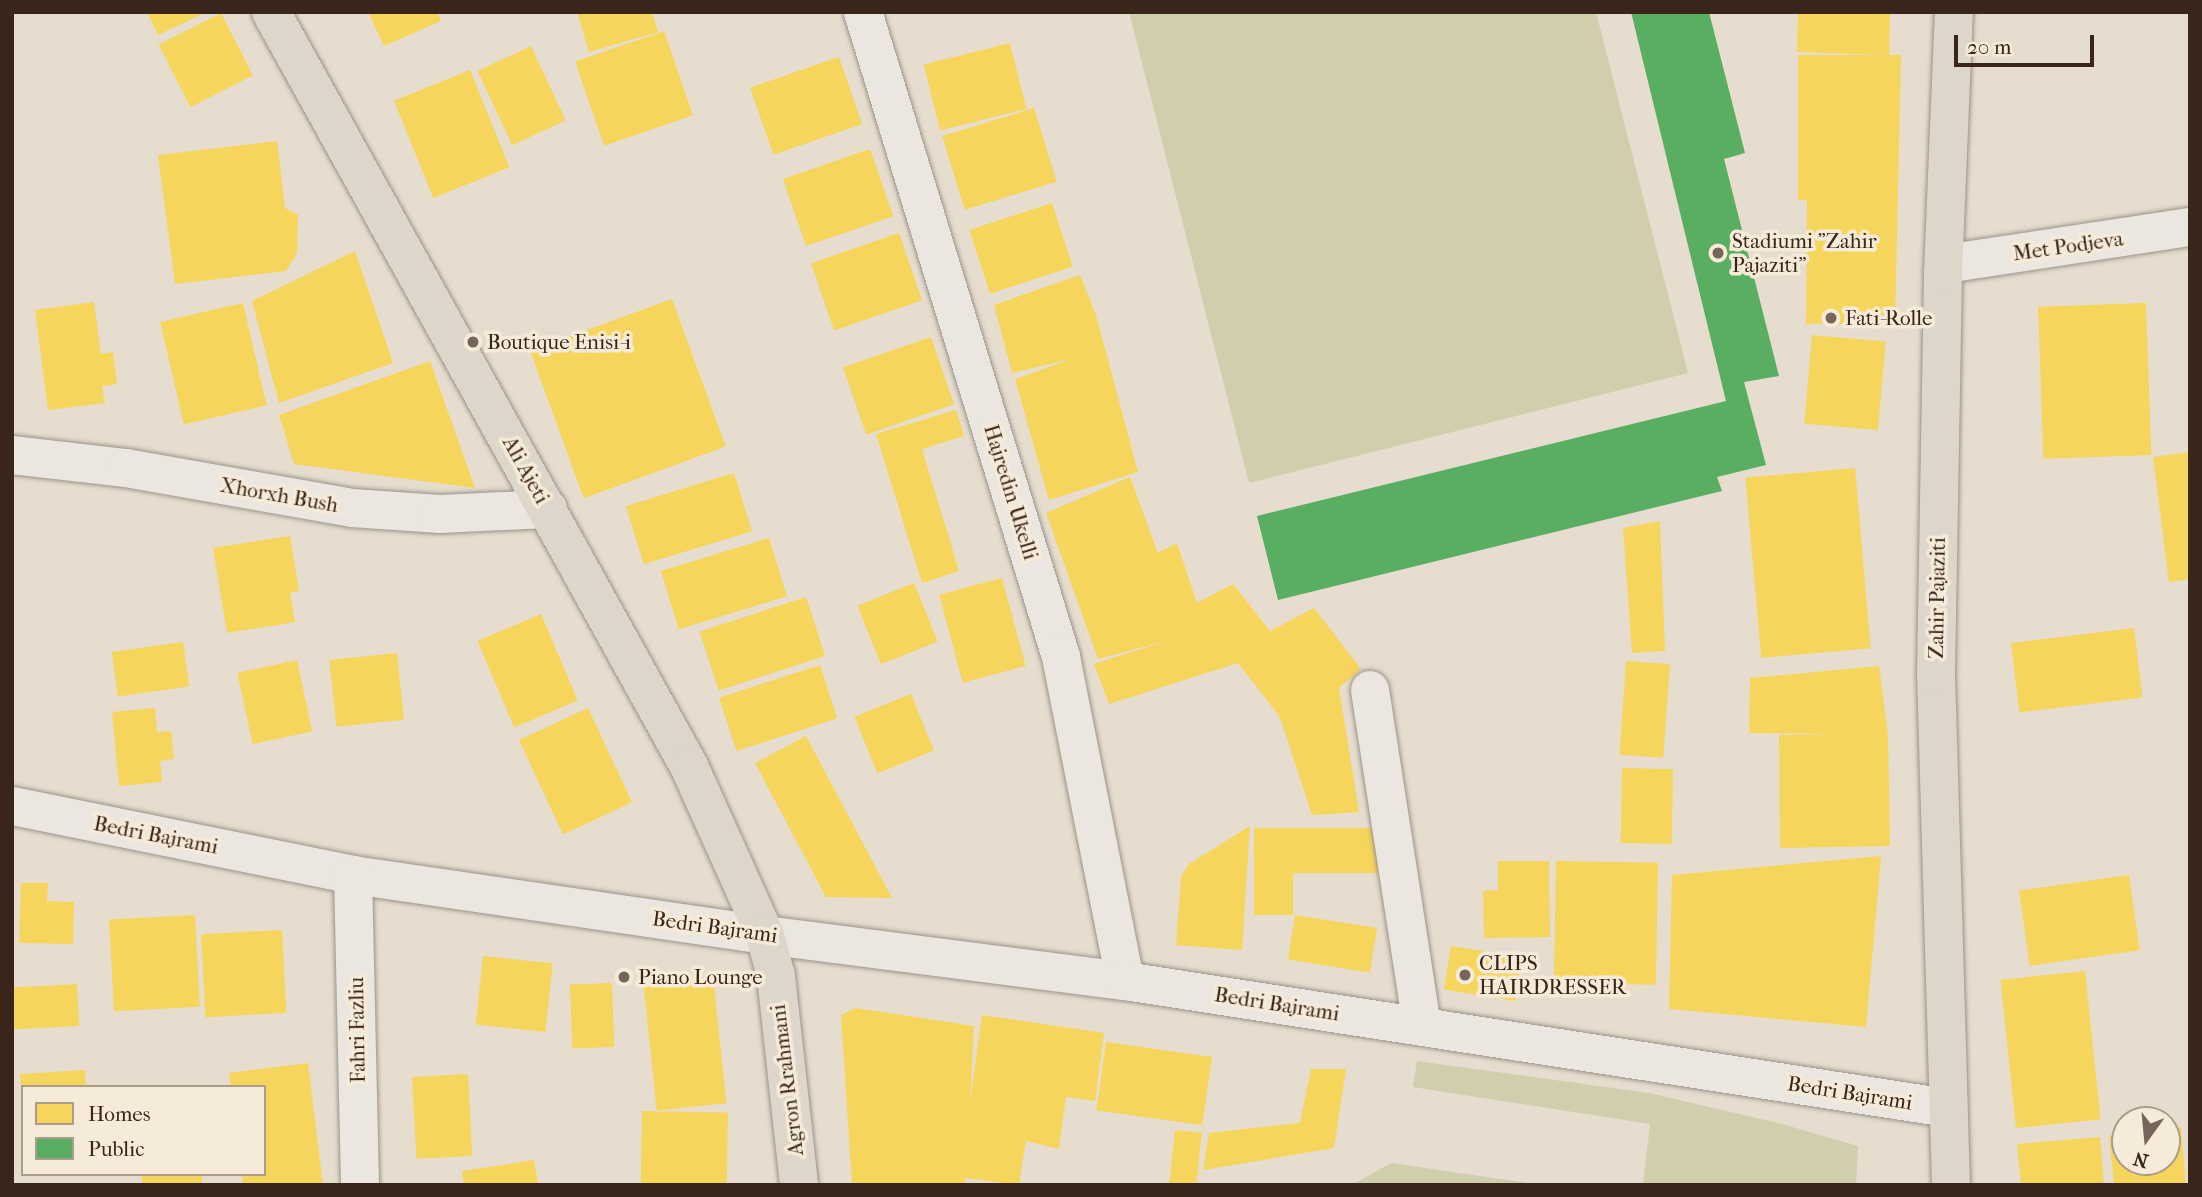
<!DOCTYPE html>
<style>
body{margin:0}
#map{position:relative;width:2202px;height:1197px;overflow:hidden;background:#e6ddce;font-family:"IM FELL French Canon",serif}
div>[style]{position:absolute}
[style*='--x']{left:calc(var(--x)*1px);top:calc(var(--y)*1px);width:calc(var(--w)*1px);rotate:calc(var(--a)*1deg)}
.green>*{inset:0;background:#d0ceac}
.homes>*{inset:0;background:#f6d55c;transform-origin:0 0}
.public>*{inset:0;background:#5aae61}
.roads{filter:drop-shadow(0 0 2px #9b9389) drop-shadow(0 0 2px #9b9389)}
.minor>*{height:38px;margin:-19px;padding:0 19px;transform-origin:19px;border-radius:19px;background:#ebe6df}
.major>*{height:38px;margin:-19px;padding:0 19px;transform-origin:19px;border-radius:19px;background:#ded6ca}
.dots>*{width:19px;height:19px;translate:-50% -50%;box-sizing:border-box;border:4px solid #f6ebd8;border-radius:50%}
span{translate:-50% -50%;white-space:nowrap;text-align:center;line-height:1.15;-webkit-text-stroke:7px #f6ebd8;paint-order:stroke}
.poi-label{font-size:21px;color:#3a251b}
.left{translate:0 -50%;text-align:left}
.street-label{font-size:21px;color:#3a251b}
.frame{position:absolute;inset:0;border:14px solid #3a251b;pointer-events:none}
.legend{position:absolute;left:21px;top:1085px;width:245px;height:91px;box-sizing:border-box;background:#f6ebd8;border:2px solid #ab9c8c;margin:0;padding:9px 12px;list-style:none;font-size:21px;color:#3a251b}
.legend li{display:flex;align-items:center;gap:14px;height:35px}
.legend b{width:35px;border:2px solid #ab9c8c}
.north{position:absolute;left:2111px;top:1106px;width:70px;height:70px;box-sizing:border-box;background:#f6ebd8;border:2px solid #ab9c8c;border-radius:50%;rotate:195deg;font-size:19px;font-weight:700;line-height:28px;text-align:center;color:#3a251b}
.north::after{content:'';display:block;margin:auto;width:24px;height:32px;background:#76655a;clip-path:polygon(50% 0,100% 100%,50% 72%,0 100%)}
.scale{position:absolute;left:1954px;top:35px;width:140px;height:32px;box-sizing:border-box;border:4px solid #3a251b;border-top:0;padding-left:9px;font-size:21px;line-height:24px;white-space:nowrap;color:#3a251b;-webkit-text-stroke:5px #f6ebd8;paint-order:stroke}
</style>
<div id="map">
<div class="green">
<i style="clip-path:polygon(1129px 12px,1596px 12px,1688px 373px,1249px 483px)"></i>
<i style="clip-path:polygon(1417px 1061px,1649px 1093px,1782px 1124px,1858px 1146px,1856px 1185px,1643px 1185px,1650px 1124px,1413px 1087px)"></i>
<i style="clip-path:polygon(1391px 1163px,1541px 1185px,1352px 1185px)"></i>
</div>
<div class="homes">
<i style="clip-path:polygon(147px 12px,207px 12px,158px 35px)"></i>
<i style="clip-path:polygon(368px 12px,437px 12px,441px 21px,384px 46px)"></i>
<i style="clip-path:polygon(577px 12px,652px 12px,658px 32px,589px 52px)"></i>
<i style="clip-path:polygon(1798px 12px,1890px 12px,1889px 55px,1901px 55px,1895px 324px,1806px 324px,1807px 200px,1798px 200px,1798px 55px,1886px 55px,1797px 52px)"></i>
<i style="left:221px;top:13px;width:70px;height:70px;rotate:63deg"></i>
<i style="left:664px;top:31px;width:89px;height:94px;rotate:71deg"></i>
<i style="left:1010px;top:43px;width:68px;height:89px;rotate:76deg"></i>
<i style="left:531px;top:46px;width:82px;height:59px;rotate:65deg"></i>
<i style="left:839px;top:57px;width:71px;height:94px;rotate:71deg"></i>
<i style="left:470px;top:70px;width:105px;height:82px;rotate:68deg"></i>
<i style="left:1034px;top:108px;width:77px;height:96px;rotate:73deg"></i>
<i style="clip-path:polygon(277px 141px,285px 208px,298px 215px,297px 253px,286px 271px,175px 284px,158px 155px)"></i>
<i style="left:870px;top:149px;width:71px;height:92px;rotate:71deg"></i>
<i style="left:1052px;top:203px;width:67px;height:87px;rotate:72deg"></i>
<i style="left:899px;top:233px;width:71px;height:93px;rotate:71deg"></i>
<i style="clip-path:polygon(355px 251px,393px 363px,279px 403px,252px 301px)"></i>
<i style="clip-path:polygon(1080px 275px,1096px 315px,1138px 472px,1049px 500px,1015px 379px,1071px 359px,1012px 373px,994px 305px)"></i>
<i style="left:672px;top:299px;width:157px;height:151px;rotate:70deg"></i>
<i style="clip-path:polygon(94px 302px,101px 354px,113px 352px,117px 384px,102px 386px,105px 403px,48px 410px,35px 310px)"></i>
<i style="left:243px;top:303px;width:105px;height:85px;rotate:77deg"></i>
<i style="left:2146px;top:303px;width:152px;height:108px;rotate:88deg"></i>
<i style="left:1812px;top:335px;width:74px;height:89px;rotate:5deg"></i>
<i style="left:931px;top:337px;width:71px;height:93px;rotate:71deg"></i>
<i style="clip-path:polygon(430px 361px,475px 488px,294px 464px,279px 415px)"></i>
<i style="clip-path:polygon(956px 410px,964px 436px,922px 449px,959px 571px,922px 583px,876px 434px)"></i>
<i style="clip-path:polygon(2190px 452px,2190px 579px,2169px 582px,2153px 457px)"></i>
<i style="left:1855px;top:468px;width:181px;height:110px;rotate:85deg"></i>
<i style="left:734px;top:473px;width:61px;height:113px;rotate:73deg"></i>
<i style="clip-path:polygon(1130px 477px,1158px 553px,1177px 543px,1197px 603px,1233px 584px,1270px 631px,1314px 608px,1361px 669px,1339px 688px,1359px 812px,1312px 815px,1280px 717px,1238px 663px,1109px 704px,1094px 664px,1169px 640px,1098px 659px,1046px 513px)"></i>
<i style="clip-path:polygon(1660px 521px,1665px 651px,1632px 653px,1623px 528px)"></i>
<i style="clip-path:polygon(290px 536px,299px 591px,290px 593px,295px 622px,227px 633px,213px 548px)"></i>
<i style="left:769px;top:538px;width:61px;height:113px;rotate:73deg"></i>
<i style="left:1002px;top:578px;width:91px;height:65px;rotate:75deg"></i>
<i style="left:914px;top:583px;width:63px;height:61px;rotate:68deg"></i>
<i style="left:806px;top:597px;width:62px;height:112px;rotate:72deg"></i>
<i style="left:541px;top:614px;width:94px;height:69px;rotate:67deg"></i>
<i style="left:2134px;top:628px;width:70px;height:124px;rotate:83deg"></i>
<i style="left:183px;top:642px;width:45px;height:72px;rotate:82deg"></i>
<i style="left:397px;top:653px;width:67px;height:68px;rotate:84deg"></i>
<i style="left:297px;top:660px;width:73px;height:61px;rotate:78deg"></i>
<i style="left:1626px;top:661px;width:44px;height:94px;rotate:4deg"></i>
<i style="left:820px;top:665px;width:56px;height:106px;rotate:72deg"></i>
<i style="clip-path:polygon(1879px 666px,1888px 735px,1890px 846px,1780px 848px,1779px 735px,1836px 734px,1749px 733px,1750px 678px)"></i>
<i style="left:911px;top:694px;width:61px;height:61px;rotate:68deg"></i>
<i style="clip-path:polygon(155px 708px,157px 732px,171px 731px,174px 759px,160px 761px,162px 782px,119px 786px,112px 712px)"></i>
<i style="left:588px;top:708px;width:104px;height:76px;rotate:65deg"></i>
<i style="clip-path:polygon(806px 736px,892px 898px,826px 897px,755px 763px)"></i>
<i style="left:1622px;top:768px;width:51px;height:75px;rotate:1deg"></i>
<i style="clip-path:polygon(1250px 826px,1242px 950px,1176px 945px,1181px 877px,1189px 864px)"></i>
<i style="clip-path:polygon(1254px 828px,1379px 828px,1379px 873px,1293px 873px,1293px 915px,1254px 915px)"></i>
<i style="clip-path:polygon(1881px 856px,1866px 1027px,1669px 1009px,1672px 875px)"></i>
<i style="clip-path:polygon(1498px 861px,1549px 861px,1550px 937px,1484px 938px,1483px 891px,1498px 890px)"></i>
<i style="left:1556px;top:861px;width:102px;height:122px;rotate:1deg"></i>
<i style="left:2129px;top:875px;width:76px;height:111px;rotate:82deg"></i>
<i style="clip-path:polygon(21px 883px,48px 883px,47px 901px,74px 902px,73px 944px,19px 943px)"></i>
<i style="left:195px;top:915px;width:92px;height:86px;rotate:87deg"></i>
<i style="left:1295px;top:915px;width:83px;height:45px;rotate:9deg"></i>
<i style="left:282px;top:930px;width:83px;height:81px;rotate:87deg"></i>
<i style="left:1451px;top:946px;width:72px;height:44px;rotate:9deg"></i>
<i style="left:483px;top:956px;width:70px;height:69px;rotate:6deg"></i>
<i style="left:2085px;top:971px;width:149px;height:85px;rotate:84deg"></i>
<i style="left:713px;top:976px;width:128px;height:70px;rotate:84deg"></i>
<i style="left:612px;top:983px;width:64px;height:42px;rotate:88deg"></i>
<i style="left:77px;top:984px;width:42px;height:65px;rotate:87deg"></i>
<i style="clip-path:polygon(856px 1008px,974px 1026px,970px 1101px,982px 1015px,1104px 1033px,1095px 1101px,1066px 1097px,1059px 1149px,1026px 1141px,1019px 1185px,965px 1178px,965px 1185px,852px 1185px,841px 1015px)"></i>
<i style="left:1106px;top:1042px;width:107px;height:69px;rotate:8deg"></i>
<i style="clip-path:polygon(308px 1063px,323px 1185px,243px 1185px,242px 1174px,264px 1174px,264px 1087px,231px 1087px,229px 1073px)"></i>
<i style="clip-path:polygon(1311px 1069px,1346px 1069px,1334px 1148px,1203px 1170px,1209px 1133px,1300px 1123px)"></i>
<i style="clip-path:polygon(85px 1070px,86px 1087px,21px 1087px,20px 1074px)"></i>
<i style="left:468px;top:1074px;width:82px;height:56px;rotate:87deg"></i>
<i style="left:642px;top:1111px;width:86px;height:74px;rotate:1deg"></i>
<i style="clip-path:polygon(2181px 1127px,2186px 1185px,2114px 1185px,2109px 1136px,2125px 1134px,2125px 1162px,2167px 1162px,2167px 1129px)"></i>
<i style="left:1175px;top:1130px;width:27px;height:55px;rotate:6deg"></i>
<i style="clip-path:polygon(2100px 1137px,2104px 1185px,2021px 1185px,2017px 1144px)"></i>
<i style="clip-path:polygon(534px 1160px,538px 1185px,464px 1185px,462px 1171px)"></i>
<i style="left:142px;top:1174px;width:60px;height:11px"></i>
</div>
<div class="public">
<i style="clip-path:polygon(1631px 12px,1709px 12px,1745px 153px,1724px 159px,1779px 376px,1744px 382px,1766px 465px,1717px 477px,1722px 491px,1278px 600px,1257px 516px,1726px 401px)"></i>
</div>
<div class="roads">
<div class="minor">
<i style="--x:863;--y:12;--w:675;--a:72.93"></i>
<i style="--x:1061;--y:657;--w:330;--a:78.8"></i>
<i style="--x:1945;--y:264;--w:248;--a:-8.6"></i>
<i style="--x:12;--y:455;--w:115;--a:6.5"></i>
<i style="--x:126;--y:468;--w:230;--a:10"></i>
<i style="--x:352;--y:508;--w:88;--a:3.9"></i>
<i style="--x:440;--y:514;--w:108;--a:-2.7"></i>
<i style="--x:1370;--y:690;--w:339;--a:81.2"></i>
<i style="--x:12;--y:806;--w:348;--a:11.4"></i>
<i style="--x:353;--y:875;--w:416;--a:8.3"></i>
<i style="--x:765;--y:935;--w:363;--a:7.3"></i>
<i style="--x:1125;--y:981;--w:832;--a:8.78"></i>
<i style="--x:353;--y:875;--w:310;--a:88.7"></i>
</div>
<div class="major">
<i style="--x:271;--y:12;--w:862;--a:61"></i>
<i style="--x:689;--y:766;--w:185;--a:65.8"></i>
<i style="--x:765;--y:935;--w:42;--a:75"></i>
<i style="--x:776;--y:976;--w:210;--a:83.7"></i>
<i style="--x:1951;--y:1185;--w:511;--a:-91.68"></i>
<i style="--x:1936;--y:674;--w:402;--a:-89"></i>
<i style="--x:1943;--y:272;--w:260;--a:-87.6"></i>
</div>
</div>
<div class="dots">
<i style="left:1718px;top:253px;background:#76655a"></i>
<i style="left:1831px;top:318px;background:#76655a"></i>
<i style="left:473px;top:342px;background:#76655a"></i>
<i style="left:1465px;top:975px;background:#76655a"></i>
<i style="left:624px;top:977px;background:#76655a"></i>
</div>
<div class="poi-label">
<span class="left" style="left:1732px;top:253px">Stadiumi "Zahir<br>Pajaziti"</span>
<span class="left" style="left:1845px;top:318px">Fati-Rolle</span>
<span class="left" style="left:487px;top:342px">Boutique Enisi-i</span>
<span class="left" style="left:1479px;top:975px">CLIPS<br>HAIRDRESSER</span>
<span class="left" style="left:638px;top:977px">Piano Lounge</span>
</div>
<div class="street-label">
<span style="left:2068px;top:246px;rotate:-8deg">Met Podjeva</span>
<span style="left:526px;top:470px;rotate:61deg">Ali Ajeti</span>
<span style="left:1011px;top:492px;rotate:73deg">Hajredin Ukelli</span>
<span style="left:279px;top:495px;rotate:10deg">Xhorxh Bush</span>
<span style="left:1937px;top:598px;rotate:-89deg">Zahir Pajaziti</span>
<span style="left:156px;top:835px;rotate:11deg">Bedri Bajrami</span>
<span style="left:715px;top:927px;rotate:8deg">Bedri Bajrami</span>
<span style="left:1277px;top:1004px;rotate:9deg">Bedri Bajrami</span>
<span style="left:357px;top:1030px;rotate:-91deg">Fahri Fazliu</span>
<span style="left:787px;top:1080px;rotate:-97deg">Agron Rrahmani</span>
<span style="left:1850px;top:1093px;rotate:9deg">Bedri Bajrami</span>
</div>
<div class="frame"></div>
<ul class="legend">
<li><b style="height:19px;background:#f6d55c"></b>Homes</li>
<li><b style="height:19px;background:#5aae61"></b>Public</li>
</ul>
<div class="north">N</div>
<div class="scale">20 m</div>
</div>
